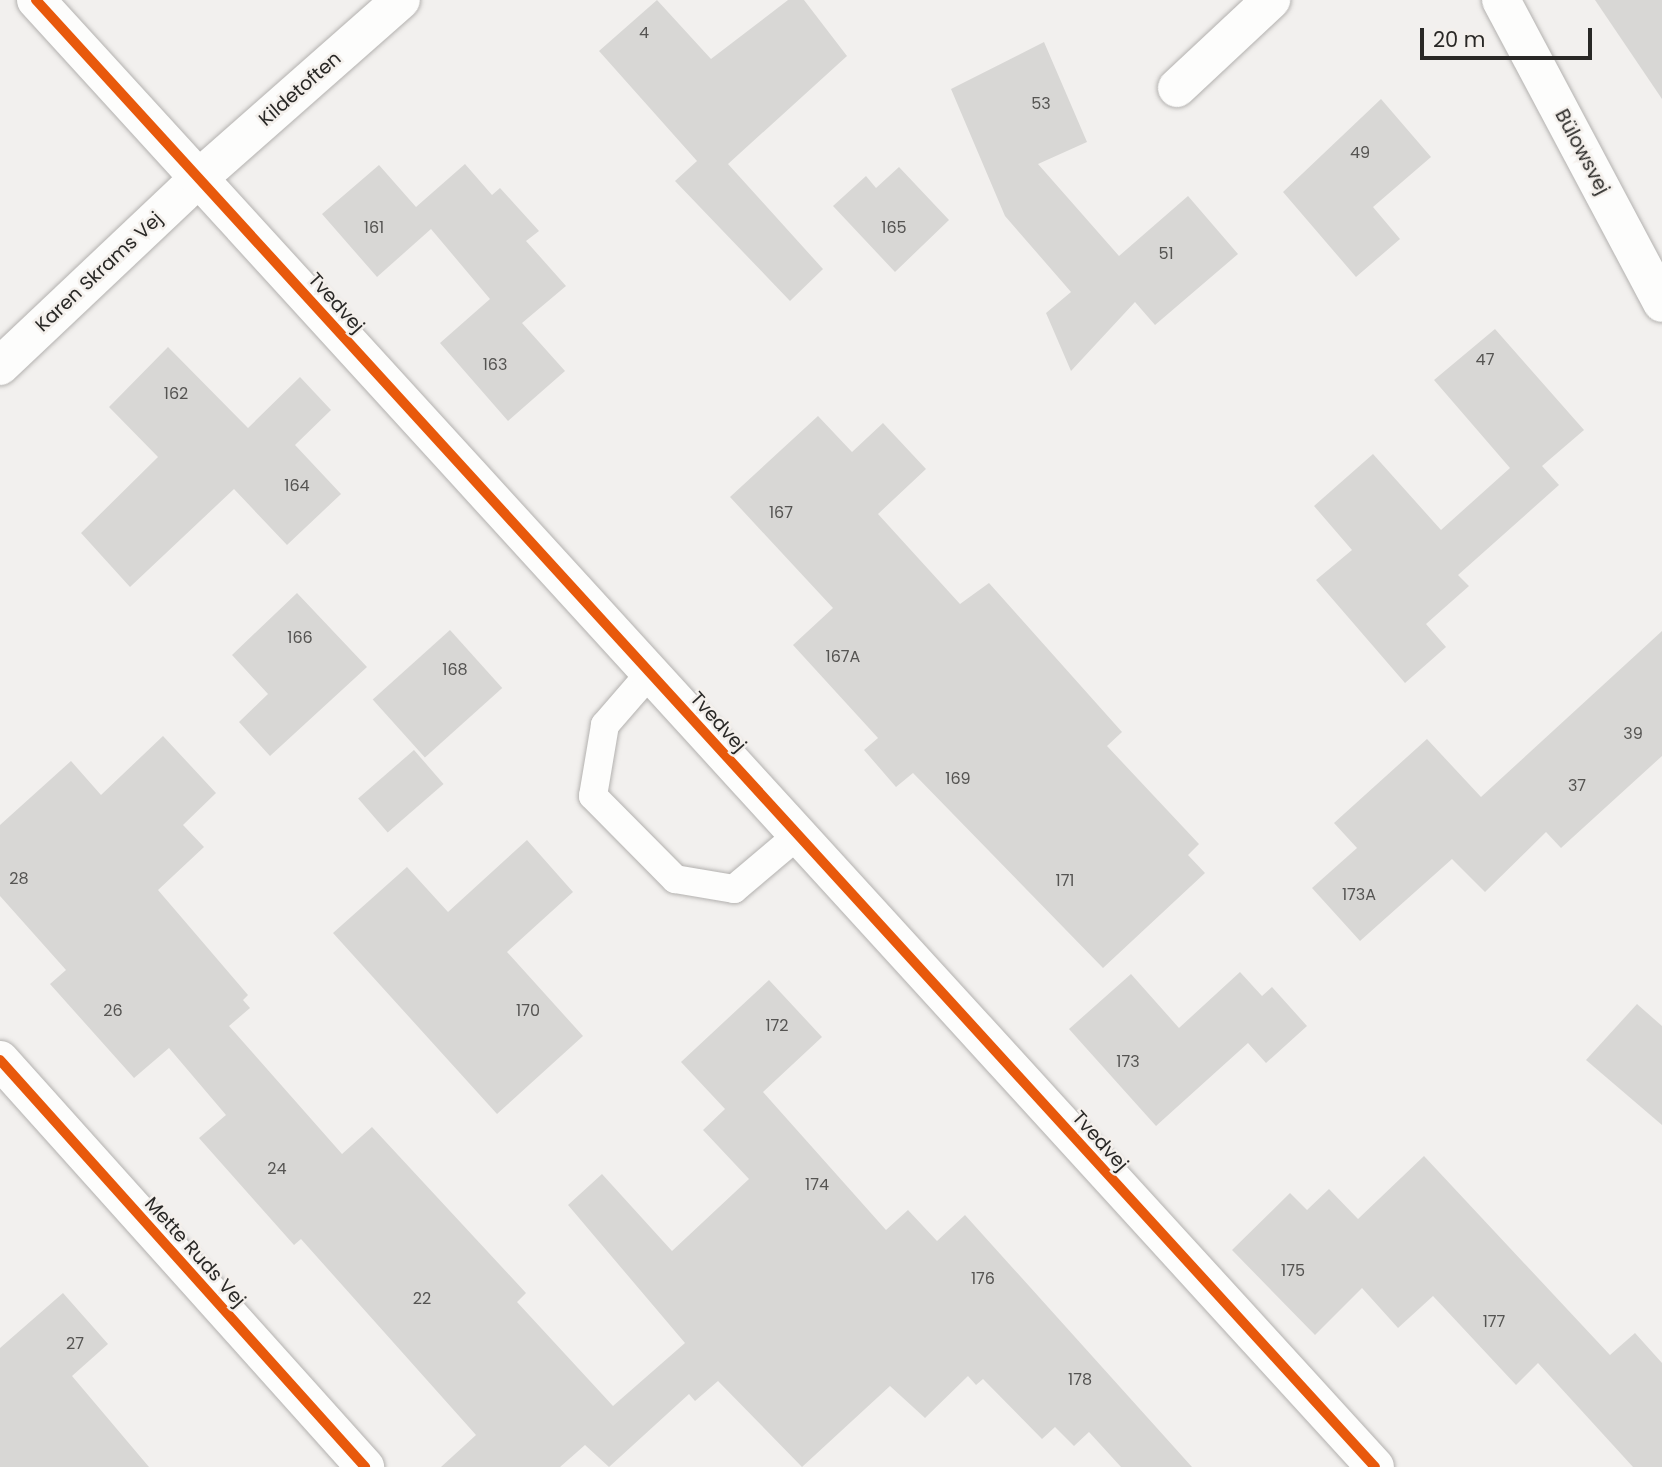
<!DOCTYPE html>
<meta charset="utf-8">
<style>
body{margin:0}
#map{position:relative;width:1662px;height:1467px;overflow:hidden;background:#f2f0ee;font-family:Poppins,sans-serif}
div>[style]{position:absolute}
[style*='--x']{left:calc(var(--x)*1px);top:calc(var(--y)*1px);width:calc(var(--w)*1px);rotate:calc(var(--a)*1deg)}
.building>*{inset:0;background:#d8d7d5;transform-origin:0 0}
.roads{filter:drop-shadow(0 0 2px #b3b1af) drop-shadow(0 0 2px #b3b1af)}
.service>*{height:28px;margin:-14px;padding:0 14px;transform-origin:14px;border-radius:14px;background:#fdfdfc}
.minor>*{height:38px;margin:-19px;padding:0 19px;transform-origin:19px;border-radius:19px;background:#fdfdfc}
.tertiary>*{height:38px;margin:-19px;padding:0 19px;transform-origin:19px;border-radius:19px;background:#fdfdfc}
.cycleway>*{height:10px;margin:-5px;padding:0 5px;transform-origin:5px;border-radius:5px;background:#e8590c}
span{translate:-50% -50%;white-space:nowrap;text-align:center;line-height:1.15;-webkit-text-stroke:5px #f4f0ec;paint-order:stroke}
.number-label{font-size:16px;color:#555452}
.number-label span{-webkit-text-stroke-width:0}
.street-label{font-size:19px;color:#292826}
.scale{position:absolute;left:1420px;top:28px;width:172px;height:32px;box-sizing:border-box;border:4px solid #292826;border-top:0;padding-left:9px;font-size:21px;line-height:24px;white-space:nowrap;color:#292826;-webkit-text-stroke:5px #f4f0ec;paint-order:stroke}
</style>
<div id="map">
<div class="building">
<i style="clip-path:polygon(657px 0,711px 59px,788px 0,804px 0,847px 56px,728px 164px,823px 269px,790px 301px,675px 181px,697px 161px,599px 51px)"></i>
<i style="clip-path:polygon(1595px 0,1662px 0,1662px 99px)"></i>
<i style="clip-path:polygon(1044px 42px,1087px 142px,1038px 164px,1119px 256px,1188px 196px,1238px 254px,1155px 325px,1135px 302px,1071px 371px,1046px 313px,1071px 292px,1005px 216px,951px 89px)"></i>
<i style="clip-path:polygon(1381px 99px,1431px 157px,1373px 207px,1400px 239px,1356px 277px,1283px 192px)"></i>
<i style="clip-path:polygon(465px 164px,492px 195px,500px 188px,539px 231px,526px 241px,566px 286px,522px 323px,565px 371px,508px 421px,440px 343px,490px 299px,431px 229px,377px 277px,322px 214px,379px 165px,416px 207px)"></i>
<i style="clip-path:polygon(899px 167px,949px 220px,895px 272px,833px 206px,866px 176px,876px 188px)"></i>
<i style="clip-path:polygon(1495px 329px,1584px 430px,1542px 466px,1559px 485px,1458px 575px,1469px 586px,1426px 624px,1446px 647px,1405px 683px,1316px 580px,1352px 550px,1314px 506px,1373px 454px,1441px 530px,1510px 468px,1434px 380px)"></i>
<i style="clip-path:polygon(168px 347px,248px 428px,300px 377px,331px 410px,295px 445px,341px 494px,287px 545px,234px 489px,130px 587px,81px 533px,158px 457px,109px 407px)"></i>
<i style="clip-path:polygon(818px 416px,852px 452px,883px 423px,926px 469px,878px 514px,960px 604px,989px 583px,1122px 732px,1107px 746px,1199px 844px,1188px 855px,1205px 873px,1103px 968px,913px 773px,896px 787px,864px 750px,878px 738px,793px 645px,833px 608px,730px 497px)"></i>
<i style="clip-path:polygon(297px 593px,367px 667px,270px 756px,239px 722px,268px 694px,232px 655px)"></i>
<i style="left:450px;top:630px;width:78px;height:104px;rotate:48deg"></i>
<i style="clip-path:polygon(1662px 631px,1662px 756px,1561px 848px,1546px 832px,1485px 892px,1452px 859px,1360px 941px,1312px 888px,1357px 848px,1334px 823px,1427px 739px,1481px 797px)"></i>
<i style="clip-path:polygon(163px 736px,216px 793px,183px 825px,204px 847px,158px 890px,248px 995px,243px 1000px,250px 1008px,229px 1026px,342px 1154px,372px 1127px,526px 1293px,517px 1302px,613px 1406px,685px 1343px,568px 1205px,602px 1174px,672px 1251px,749px 1179px,703px 1130px,725px 1109px,681px 1062px,769px 980px,822px 1037px,763px 1092px,886px 1230px,908px 1210px,937px 1241px,965px 1215px,1192px 1467px,1121px 1467px,1089px 1432px,1074px 1446px,1055px 1427px,1042px 1439px,983px 1379px,976px 1385px,968px 1376px,925px 1418px,890px 1386px,802px 1467px,718px 1381px,695px 1401px,689px 1394px,609px 1467px,585px 1445px,560px 1467px,441px 1467px,476px 1435px,301px 1239px,294px 1245px,199px 1138px,226px 1115px,169px 1048px,134px 1078px,50px 984px,66px 970px,0 896px,0 825px,71px 761px,101px 795px)"></i>
<i style="left:414px;top:750px;width:45px;height:74px;rotate:49deg"></i>
<i style="clip-path:polygon(527px 840px,573px 892px,507px 952px,583px 1036px,497px 1114px,333px 933px,407px 867px,448px 912px)"></i>
<i style="clip-path:polygon(1240px 972px,1262px 996px,1272px 987px,1307px 1026px,1266px 1063px,1248px 1043px,1156px 1126px,1069px 1029px,1131px 974px,1179px 1028px)"></i>
<i style="clip-path:polygon(1637px 1004px,1662px 1026px,1662px 1125px,1586px 1060px)"></i>
<i style="clip-path:polygon(1424px 1156px,1610px 1355px,1635px 1333px,1662px 1363px,1662px 1467px,1633px 1467px,1538px 1363px,1516px 1385px,1433px 1296px,1398px 1328px,1362px 1288px,1315px 1335px,1232px 1250px,1290px 1193px,1307px 1210px,1329px 1189px,1358px 1219px)"></i>
<i style="clip-path:polygon(63px 1293px,108px 1344px,72px 1376px,149px 1467px,0 1467px,0 1348px)"></i>
</div>
<div class="roads">
<div class="service">
<i style="--x:650;--y:673;--w:69;--a:130.9"></i>
<i style="--x:605;--y:725;--w:72;--a:99.6"></i>
<i style="--x:593;--y:796;--w:117;--a:45.3"></i>
<i style="--x:675;--y:879;--w:60;--a:9.6"></i>
<i style="--x:734;--y:889;--w:84;--a:-40.2"></i>
</div>
<div class="minor">
<i style="--x:1501;--y:0;--w:343;--a:62"></i>
<i style="--x:1177;--y:88;--w:129;--a:-43.1"></i>
<i style="--x:0;--y:366;--w:274;--a:-43.4"></i>
<i style="--x:199;--y:178;--w:269;--a:-41.4"></i>
<i style="--x:0;--y:1060;--w:547;--a:48.11"></i>
</div>
<div class="tertiary">
<i style="--x:36;--y:0;--w:1986;--a:47.61"></i>
</div>
</div>
<div class="cycleway">
<i style="--x:36;--y:0;--w:1986;--a:47.61"></i>
<i style="--x:0;--y:1060;--w:547;--a:48.11"></i>
</div>
<div class="number-label">
<span style="left:644px;top:33px">4</span>
<span style="left:1041px;top:104px">53</span>
<span style="left:1360px;top:153px">49</span>
<span style="left:374px;top:228px">161</span>
<span style="left:894px;top:228px">165</span>
<span style="left:1166px;top:254px">51</span>
<span style="left:1485px;top:360px">47</span>
<span style="left:495px;top:365px">163</span>
<span style="left:176px;top:394px">162</span>
<span style="left:297px;top:486px">164</span>
<span style="left:781px;top:513px">167</span>
<span style="left:300px;top:638px">166</span>
<span style="left:843px;top:657px">167A</span>
<span style="left:455px;top:670px">168</span>
<span style="left:1633px;top:734px">39</span>
<span style="left:958px;top:779px">169</span>
<span style="left:1577px;top:786px">37</span>
<span style="left:19px;top:879px">28</span>
<span style="left:1065px;top:881px">171</span>
<span style="left:1359px;top:895px">173A</span>
<span style="left:113px;top:1011px">26</span>
<span style="left:528px;top:1011px">170</span>
<span style="left:777px;top:1026px">172</span>
<span style="left:1128px;top:1062px">173</span>
<span style="left:277px;top:1169px">24</span>
<span style="left:817px;top:1185px">174</span>
<span style="left:1293px;top:1271px">175</span>
<span style="left:983px;top:1279px">176</span>
<span style="left:422px;top:1299px">22</span>
<span style="left:1494px;top:1322px">177</span>
<span style="left:75px;top:1344px">27</span>
<span style="left:1080px;top:1380px">178</span>
</div>
<div class="street-label">
<span style="left:300px;top:89px;rotate:-41deg">Kildetoften</span>
<span style="left:1582px;top:152px;rotate:62deg">Bülowsvej</span>
<span style="left:99px;top:272px;rotate:-43deg">Karen Skrams Vej</span>
<span style="left:336px;top:303px;rotate:48deg">Tvedvej</span>
<span style="left:718px;top:722px;rotate:48deg">Tvedvej</span>
<span style="left:1100px;top:1141px;rotate:48deg">Tvedvej</span>
<span style="left:195px;top:1252px;rotate:48deg">Mette Ruds Vej</span>
</div>
<div class="scale">20 m</div>
</div>
